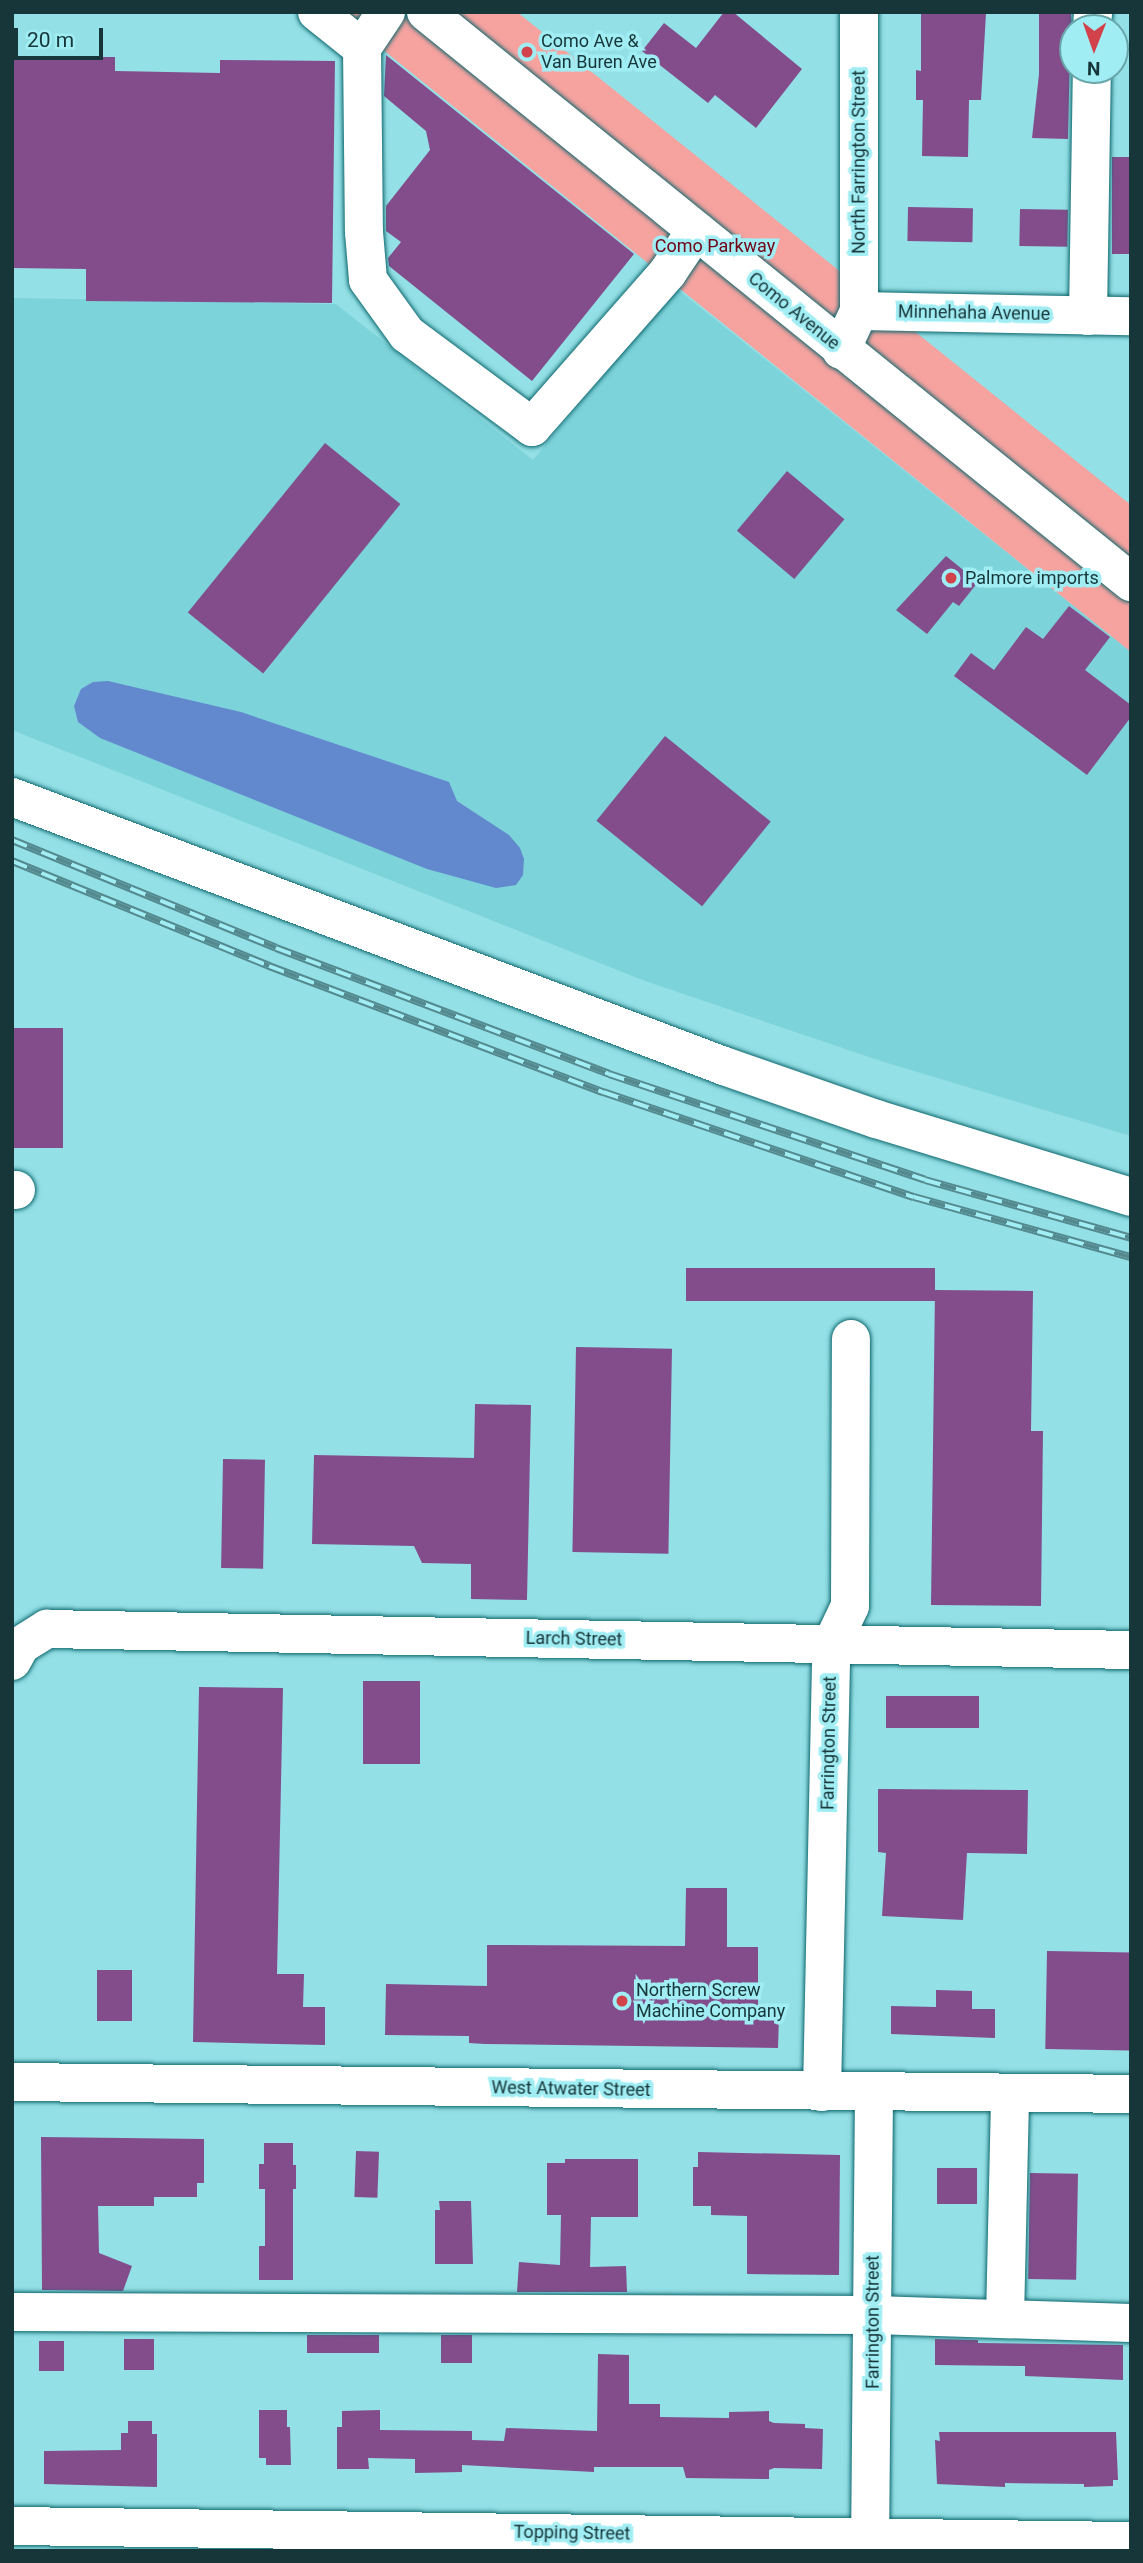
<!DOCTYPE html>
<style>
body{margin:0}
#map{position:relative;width:1143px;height:2563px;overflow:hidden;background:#93e0e6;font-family:Roboto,sans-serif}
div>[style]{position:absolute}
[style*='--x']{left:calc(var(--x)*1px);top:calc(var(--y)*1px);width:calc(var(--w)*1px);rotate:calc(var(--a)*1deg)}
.built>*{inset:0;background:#7dd3da}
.green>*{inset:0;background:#f6a3a0}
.water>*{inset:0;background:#6289ce}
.building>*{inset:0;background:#834d8c;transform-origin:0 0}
.roads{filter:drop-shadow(0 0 2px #0d676d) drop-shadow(0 0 2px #0d676d)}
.minor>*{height:38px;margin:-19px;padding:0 19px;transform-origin:19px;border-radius:19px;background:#fff}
.major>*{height:38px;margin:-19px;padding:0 19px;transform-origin:19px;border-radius:19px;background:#fff}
.rail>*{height:8px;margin-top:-4px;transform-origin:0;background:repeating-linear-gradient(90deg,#a0edf3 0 16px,#548a8f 0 32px);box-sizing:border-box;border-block:2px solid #548a8f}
.dots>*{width:19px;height:19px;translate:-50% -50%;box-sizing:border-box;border:4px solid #a0edf3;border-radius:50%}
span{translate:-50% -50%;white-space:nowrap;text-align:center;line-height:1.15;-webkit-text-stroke:7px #a0edf3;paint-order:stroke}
.poi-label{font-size:18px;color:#163639}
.left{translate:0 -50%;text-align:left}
.street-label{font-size:18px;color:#163639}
.park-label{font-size:18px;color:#730015}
.frame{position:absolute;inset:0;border:14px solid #163639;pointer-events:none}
.north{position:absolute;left:1059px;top:14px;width:70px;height:70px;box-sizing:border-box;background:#a0edf3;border:2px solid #69a4a9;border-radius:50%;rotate:181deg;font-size:19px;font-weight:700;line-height:28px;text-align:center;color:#163639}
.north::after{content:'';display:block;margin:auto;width:24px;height:32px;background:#d2424a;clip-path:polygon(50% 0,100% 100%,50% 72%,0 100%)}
.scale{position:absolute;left:14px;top:28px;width:89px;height:32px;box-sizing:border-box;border:4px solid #163639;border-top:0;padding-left:9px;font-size:21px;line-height:24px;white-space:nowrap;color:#163639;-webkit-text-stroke:5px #a0edf3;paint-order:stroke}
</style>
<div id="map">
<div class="built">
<i style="clip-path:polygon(676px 288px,1131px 652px,1131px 1136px,884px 1062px,645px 981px,12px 730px,14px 298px,336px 304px,533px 460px)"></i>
</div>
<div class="green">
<i style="clip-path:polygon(336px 12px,517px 12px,1131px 505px,1131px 652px)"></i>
</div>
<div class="water">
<i style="clip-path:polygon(108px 681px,241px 712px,449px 782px,457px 801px,509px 835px,520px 848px,524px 859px,523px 875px,516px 885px,496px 888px,427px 869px,100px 738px,78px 722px,74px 706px,81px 689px,93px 682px)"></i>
</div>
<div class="building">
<i style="clip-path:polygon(724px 12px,733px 12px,802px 69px,756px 128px,715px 95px,708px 103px,642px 51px,664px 23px,696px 48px)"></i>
<i style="clip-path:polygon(921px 12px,986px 13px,981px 100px,969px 100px,968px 157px,922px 156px,923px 100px,916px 100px,916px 70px,921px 71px)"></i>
<i style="clip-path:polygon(1039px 12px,1071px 12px,1073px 51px,1070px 51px,1068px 139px,1032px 138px,1039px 74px)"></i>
<i style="clip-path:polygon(386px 55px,634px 254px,532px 381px,389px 266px,388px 258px,401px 242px,386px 231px,386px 206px,430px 150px,426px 131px,384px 96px)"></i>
<i style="clip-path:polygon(14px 57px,115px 57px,115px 71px,220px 73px,220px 60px,335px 61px,332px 303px,86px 301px,86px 269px,12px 268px)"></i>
<i style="left:1112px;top:157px;width:19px;height:97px"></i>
<i style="left:908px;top:207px;width:65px;height:34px;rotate:1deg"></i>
<i style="left:1020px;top:209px;width:48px;height:37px;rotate:1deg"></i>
<i style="left:325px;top:443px;width:97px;height:218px;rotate:39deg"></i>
<i style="left:787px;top:471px;width:75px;height:78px;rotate:40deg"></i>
<i style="clip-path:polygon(946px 556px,978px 582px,959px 606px,953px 602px,927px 634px,896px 610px)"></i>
<i style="clip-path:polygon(1069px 606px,1110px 637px,1085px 670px,1131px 705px,1131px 717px,1087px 775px,954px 676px,971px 653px,994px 670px,1026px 627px,1043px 639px)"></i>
<i style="left:665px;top:736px;width:136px;height:109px;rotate:39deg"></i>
<i style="left:12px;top:1028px;width:51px;height:120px"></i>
<i style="left:686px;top:1268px;width:249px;height:33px"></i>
<i style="clip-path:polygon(935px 1290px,1033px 1291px,1031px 1431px,1043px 1431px,1041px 1606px,931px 1605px)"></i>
<i style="left:576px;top:1347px;width:96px;height:205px;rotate:1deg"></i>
<i style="clip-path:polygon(475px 1404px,531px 1405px,527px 1600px,471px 1599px,471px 1564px,422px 1563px,414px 1546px,312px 1544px,314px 1455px,474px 1458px)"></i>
<i style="left:223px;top:1459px;width:42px;height:109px;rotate:1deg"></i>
<i style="left:363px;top:1681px;width:57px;height:83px"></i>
<i style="clip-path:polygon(199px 1687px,283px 1688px,277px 1974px,304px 1974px,303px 2007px,325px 2007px,325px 2045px,193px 2042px)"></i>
<i style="left:979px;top:1696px;width:32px;height:93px;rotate:90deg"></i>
<i style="clip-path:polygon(878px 1789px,1028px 1790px,1027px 1854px,967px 1853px,963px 1920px,882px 1916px,886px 1853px,878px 1852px)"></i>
<i style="clip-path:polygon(686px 1888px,727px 1888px,727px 1947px,758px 1947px,758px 2016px,779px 2016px,778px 2048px,485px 2044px,469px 2043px,469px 2036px,385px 2035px,386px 1984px,487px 1986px,487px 1945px,685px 1946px)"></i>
<i style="left:1047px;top:1951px;width:84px;height:98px;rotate:1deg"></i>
<i style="left:132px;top:1970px;width:51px;height:35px;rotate:90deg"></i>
<i style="clip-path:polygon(936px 1990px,972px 1991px,972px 2009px,995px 2009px,995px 2038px,891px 2034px,891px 2006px,936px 2007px)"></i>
<i style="clip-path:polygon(41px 2137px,204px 2139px,204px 2183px,197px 2183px,197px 2197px,154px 2197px,154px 2206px,98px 2206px,99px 2253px,132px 2266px,123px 2291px,42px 2290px)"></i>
<i style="clip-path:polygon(264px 2143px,293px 2143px,293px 2165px,296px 2165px,296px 2189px,293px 2189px,293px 2280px,259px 2280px,259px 2246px,265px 2246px,265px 2189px,259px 2189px,259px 2164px,264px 2164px)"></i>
<i style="left:356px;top:2151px;width:23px;height:46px;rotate:2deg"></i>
<i style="clip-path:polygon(698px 2152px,840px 2155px,839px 2275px,747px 2274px,747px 2216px,711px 2215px,711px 2206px,693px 2206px,693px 2167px,698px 2167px)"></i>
<i style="clip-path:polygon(565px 2159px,638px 2159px,638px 2217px,591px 2217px,590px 2267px,626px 2266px,627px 2292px,517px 2292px,519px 2262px,560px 2265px,561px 2215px,547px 2215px,547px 2163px,565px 2163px)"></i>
<i style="left:937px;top:2168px;width:40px;height:36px"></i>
<i style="left:1030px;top:2173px;width:48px;height:106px;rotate:1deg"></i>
<i style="clip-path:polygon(439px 2201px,471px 2201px,473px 2264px,435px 2264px,435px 2210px,440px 2210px)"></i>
<i style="left:307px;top:2335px;width:72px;height:18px"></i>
<i style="left:441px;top:2335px;width:31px;height:28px"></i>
<i style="left:124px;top:2339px;width:30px;height:31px"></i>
<i style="clip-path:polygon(935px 2339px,978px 2340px,978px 2343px,1123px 2345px,1123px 2380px,1025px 2376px,1025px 2366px,935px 2365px)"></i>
<i style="left:39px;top:2341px;width:25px;height:30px"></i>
<i style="clip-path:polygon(598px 2354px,629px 2355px,629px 2404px,660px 2404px,660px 2417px,729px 2418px,729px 2412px,769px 2411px,769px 2421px,774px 2423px,805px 2424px,805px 2428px,823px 2429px,822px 2469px,774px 2468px,769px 2470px,769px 2479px,686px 2478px,683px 2467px,594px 2467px,594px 2472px,462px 2465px,462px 2472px,415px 2473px,415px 2459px,368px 2458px,369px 2469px,337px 2469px,337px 2427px,342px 2427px,342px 2411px,380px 2410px,380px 2430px,472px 2431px,472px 2440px,504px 2441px,506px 2428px,597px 2431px)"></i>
<i style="clip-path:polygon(259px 2410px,287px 2410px,287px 2427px,290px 2427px,291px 2465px,266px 2465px,266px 2458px,259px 2458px)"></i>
<i style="clip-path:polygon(128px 2421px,152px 2421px,152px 2434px,157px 2434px,157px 2487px,44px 2484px,44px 2451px,121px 2450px,121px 2433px,128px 2433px)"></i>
<i style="clip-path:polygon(939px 2432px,1116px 2432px,1118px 2480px,1113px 2480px,1113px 2486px,1084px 2487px,1084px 2484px,1005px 2483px,1005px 2487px,937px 2484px,935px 2440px,940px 2441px)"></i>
</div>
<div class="roads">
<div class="minor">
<i style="--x:317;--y:12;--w:58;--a:38.7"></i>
<i style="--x:386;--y:12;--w:43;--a:123.7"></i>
<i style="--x:362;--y:48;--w:184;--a:89.4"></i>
<i style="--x:364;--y:232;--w:48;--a:85.2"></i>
<i style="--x:368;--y:280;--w:67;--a:54.2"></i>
<i style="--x:407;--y:334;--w:156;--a:36.6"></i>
<i style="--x:532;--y:427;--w:206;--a:-48.7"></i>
<i style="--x:668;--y:272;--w:50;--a:-56.3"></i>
<i style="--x:859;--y:12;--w:299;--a:90"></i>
<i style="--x:1092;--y:28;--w:16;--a:-86"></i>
<i style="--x:1088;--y:316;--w:246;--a:-89.1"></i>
<i style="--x:12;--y:797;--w:761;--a:20.7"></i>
<i style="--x:724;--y:1066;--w:161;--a:19.2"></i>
<i style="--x:876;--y:1119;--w:267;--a:17"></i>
<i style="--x:12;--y:1190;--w:4;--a:0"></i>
<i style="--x:12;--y:1661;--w:18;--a:-61"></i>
<i style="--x:21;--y:1645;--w:31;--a:-32"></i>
<i style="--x:47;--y:1629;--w:1084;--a:1.11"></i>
<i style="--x:12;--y:2082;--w:1119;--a:0.61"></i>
<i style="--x:822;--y:2092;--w:446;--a:-88.8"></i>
<i style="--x:831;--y:1646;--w:44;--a:-64.6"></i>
<i style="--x:850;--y:1606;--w:267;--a:-89.8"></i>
<i style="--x:12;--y:2312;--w:862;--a:0.2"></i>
<i style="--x:874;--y:2315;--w:257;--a:1.8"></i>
<i style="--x:1005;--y:2319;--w:225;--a:-88.7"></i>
<i style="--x:12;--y:2526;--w:1119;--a:0.77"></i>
<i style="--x:870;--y:2551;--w:458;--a:-89.5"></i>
</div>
<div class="major">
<i style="--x:426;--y:12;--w:907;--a:38.96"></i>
<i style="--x:841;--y:350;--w:43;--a:-65.2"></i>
<i style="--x:859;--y:311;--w:272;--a:1.1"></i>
</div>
</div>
<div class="rail">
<i style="--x:12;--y:840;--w:285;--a:22.2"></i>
<i style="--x:276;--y:948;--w:356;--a:20.7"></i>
<i style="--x:609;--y:1074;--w:333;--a:18.5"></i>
<i style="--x:925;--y:1180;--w:214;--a:15.7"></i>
<i style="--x:12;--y:861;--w:278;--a:22.2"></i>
<i style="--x:269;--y:966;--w:357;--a:20.7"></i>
<i style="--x:603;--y:1092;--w:328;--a:18.7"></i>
<i style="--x:914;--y:1197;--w:225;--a:15.5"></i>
</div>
<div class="dots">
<i style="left:527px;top:52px;background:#d2424a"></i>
<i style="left:951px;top:578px;background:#d2424a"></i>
<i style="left:622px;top:2001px;background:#d2424a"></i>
</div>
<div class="poi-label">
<span class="left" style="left:541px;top:52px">Como Ave &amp;<br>Van Buren Ave</span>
<span class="left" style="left:965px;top:578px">Palmore imports</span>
<span class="left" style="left:636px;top:2001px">Northern Screw<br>Machine Company</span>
</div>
<div class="street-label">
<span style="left:859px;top:162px;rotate:-90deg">North Farrington Street</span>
<span style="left:794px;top:311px;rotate:39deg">Como Avenue</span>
<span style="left:974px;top:313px;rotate:1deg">Minnehaha Avenue</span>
<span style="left:574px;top:1639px;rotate:1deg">Larch Street</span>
<span style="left:829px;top:1743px;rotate:-89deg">Farrington Street</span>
<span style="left:571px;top:2089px;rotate:1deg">West Atwater Street</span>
<span style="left:873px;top:2322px;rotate:-90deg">Farrington Street</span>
<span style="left:572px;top:2533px;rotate:1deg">Topping Street</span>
</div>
<div class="park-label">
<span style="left:715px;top:246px">Como Parkway</span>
</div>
<div class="frame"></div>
<div class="north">N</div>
<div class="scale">20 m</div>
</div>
